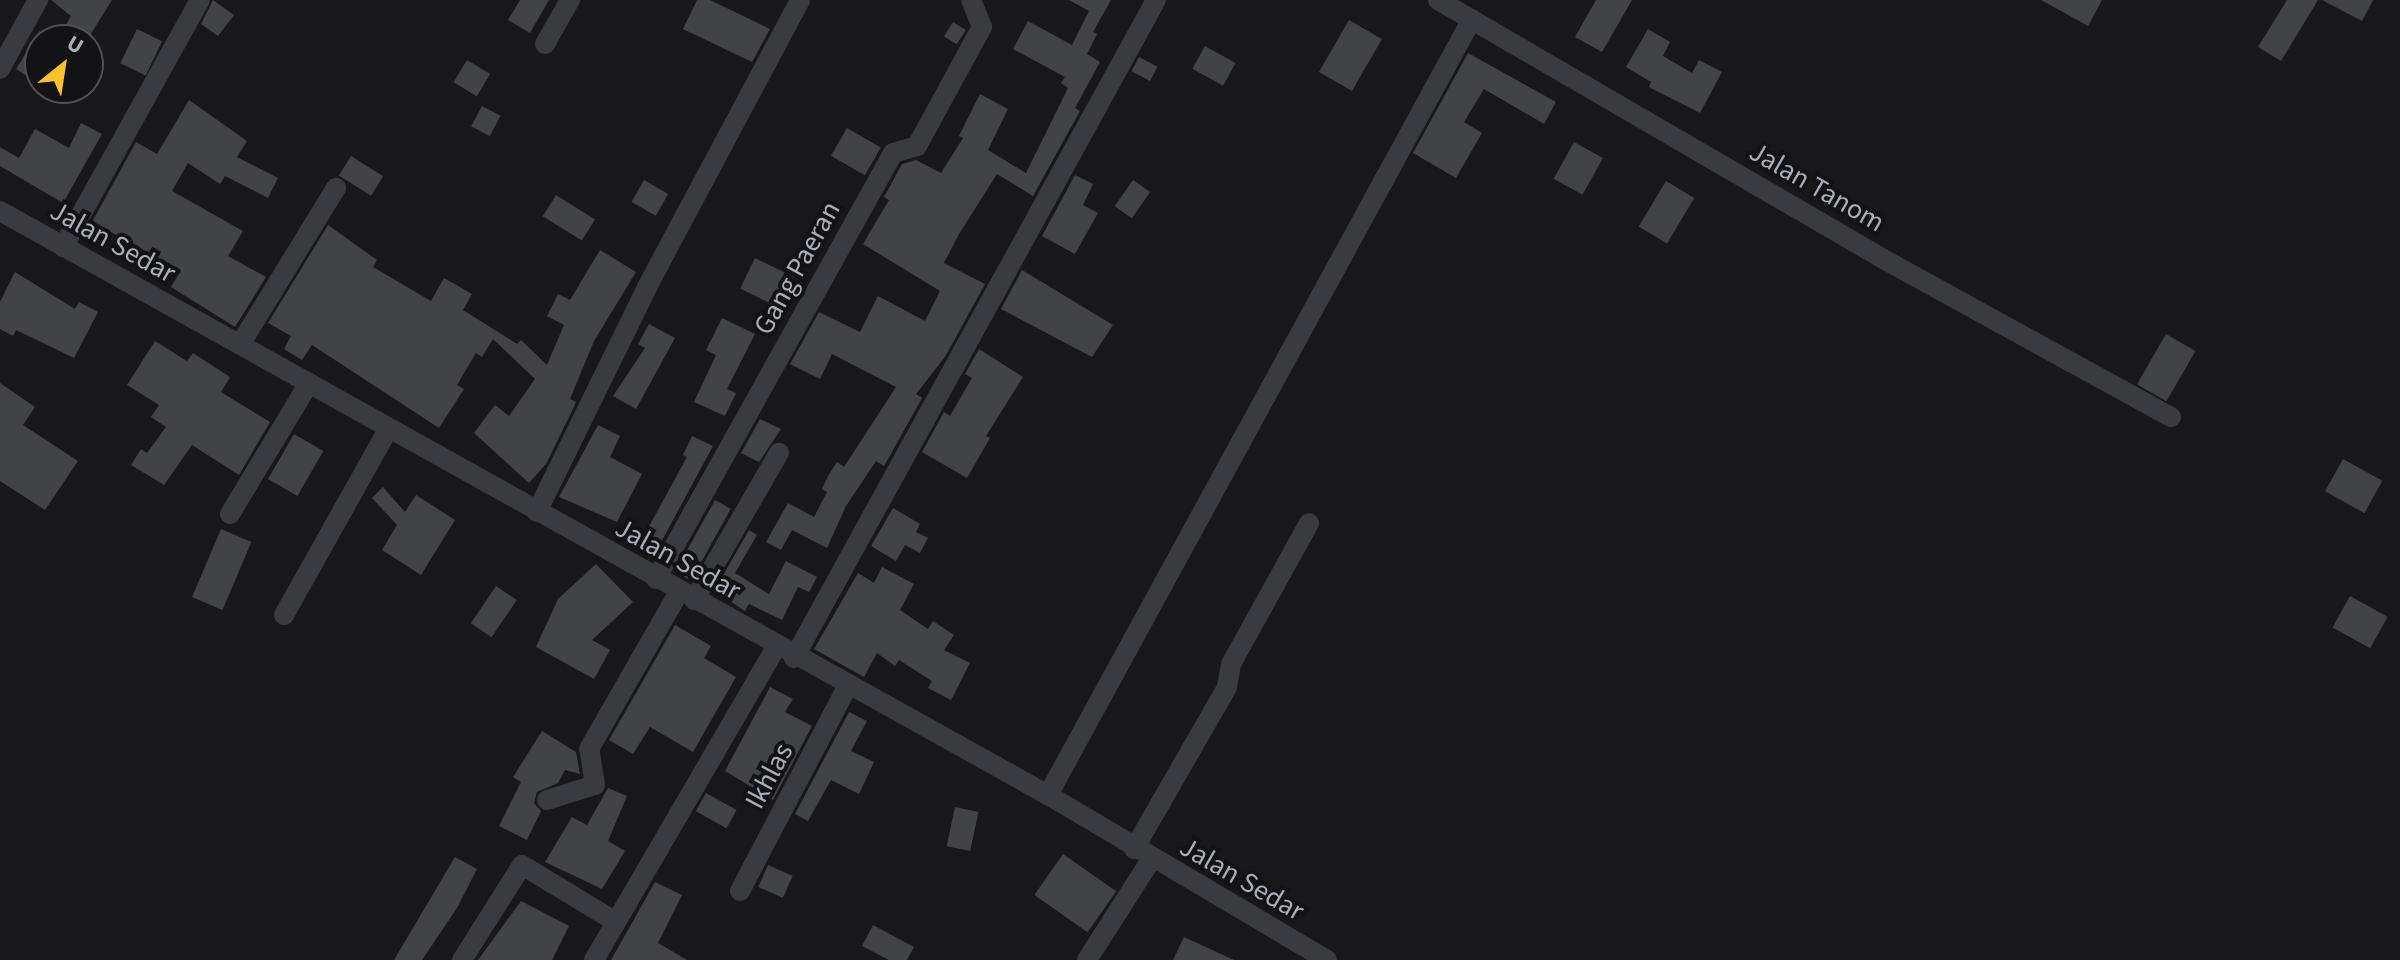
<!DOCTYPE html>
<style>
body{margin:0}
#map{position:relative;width:2400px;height:960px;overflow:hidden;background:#18181a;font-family:"Source Sans 3",sans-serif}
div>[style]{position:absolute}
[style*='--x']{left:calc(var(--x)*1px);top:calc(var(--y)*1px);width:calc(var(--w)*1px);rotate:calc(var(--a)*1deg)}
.building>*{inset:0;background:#424347;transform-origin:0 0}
.street>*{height:20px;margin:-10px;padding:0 10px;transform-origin:10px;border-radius:10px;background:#3a3b41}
span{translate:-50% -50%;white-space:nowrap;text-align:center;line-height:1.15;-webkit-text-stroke:8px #131315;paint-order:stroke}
.street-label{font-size:28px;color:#a9aeba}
.north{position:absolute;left:24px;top:24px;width:80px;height:80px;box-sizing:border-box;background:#131315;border:2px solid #4f5157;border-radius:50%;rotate:30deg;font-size:22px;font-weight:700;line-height:32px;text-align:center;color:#a9aeba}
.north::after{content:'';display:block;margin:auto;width:28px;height:36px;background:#fcc12e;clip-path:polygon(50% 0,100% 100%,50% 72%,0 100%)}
</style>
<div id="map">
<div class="building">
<i style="clip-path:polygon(51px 0,112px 0,87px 40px,57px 40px,71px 16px)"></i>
<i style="clip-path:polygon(213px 0,234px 15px,218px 36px,201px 24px)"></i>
<i style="clip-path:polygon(520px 0,549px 0,530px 33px,508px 20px)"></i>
<i style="clip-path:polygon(697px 0,710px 0,770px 29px,752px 62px,683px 29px)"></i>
<i style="clip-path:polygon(1069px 0,1111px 0,1093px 32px,1097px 34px,1087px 54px,1100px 62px,1075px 108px,1080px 111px,1033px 196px,997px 174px,959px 234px,944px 263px,985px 284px,945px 357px,916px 394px,922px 398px,888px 459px,884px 466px,876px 461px,846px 506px,827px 548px,792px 530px,781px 550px,766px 542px,788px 503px,814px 517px,827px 492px,822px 489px,828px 476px,837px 462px,844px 467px,896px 387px,832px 354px,820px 379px,790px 364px,819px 312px,860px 332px,878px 296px,925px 321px,940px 291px,863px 244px,889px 200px,884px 197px,902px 164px,916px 160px,941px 173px,963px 138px,959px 136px,980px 94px,1008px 109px,988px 150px,1026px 173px,1068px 88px,1061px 83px,1065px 77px,1013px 49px,1028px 21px,1072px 45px,1089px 11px)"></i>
<i style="clip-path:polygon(1596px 0,1632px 0,1602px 52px,1575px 37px)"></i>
<i style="clip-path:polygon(2041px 0,2102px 0,2088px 26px)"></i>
<i style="clip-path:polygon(2287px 0,2318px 0,2281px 61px,2258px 47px)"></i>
<i style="clip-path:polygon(2322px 0,2373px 0,2362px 21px)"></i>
<i style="left:1349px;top:20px;width:38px;height:60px;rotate:30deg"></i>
<i style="left:953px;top:22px;width:15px;height:17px;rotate:32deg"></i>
<i style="left:137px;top:29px;width:28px;height:38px;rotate:26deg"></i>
<i style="clip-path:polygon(1648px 29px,1670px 42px,1663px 56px,1692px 73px,1699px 60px,1722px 72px,1700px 113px,1649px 87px,1651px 82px,1626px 67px)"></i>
<i style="clip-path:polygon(40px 30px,40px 84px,16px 69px)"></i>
<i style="left:1205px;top:46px;width:35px;height:26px;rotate:29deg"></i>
<i style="clip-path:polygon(1468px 53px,1556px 102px,1544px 124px,1484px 89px,1464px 122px,1482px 133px,1456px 178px,1413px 153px)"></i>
<i style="left:1139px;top:57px;width:21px;height:16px;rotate:28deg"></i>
<i style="left:467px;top:60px;width:27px;height:26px;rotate:31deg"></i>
<i style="clip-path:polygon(189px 100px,247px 141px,237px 157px,278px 178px,268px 198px,225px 176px,220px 184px,188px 163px,172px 191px,243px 231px,228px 256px,266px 277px,235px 327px,171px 287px,181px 270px,92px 222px,136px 142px,157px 154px)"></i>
<i style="left:482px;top:106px;width:21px;height:23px;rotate:28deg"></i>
<i style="clip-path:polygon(81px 123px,102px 134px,63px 203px,0 166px,0 147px,19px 158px,35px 129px,69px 148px)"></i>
<i style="left:847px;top:128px;width:39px;height:32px;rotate:30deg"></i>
<i style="left:1574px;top:142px;width:33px;height:42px;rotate:29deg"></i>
<i style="left:351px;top:156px;width:38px;height:23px;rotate:32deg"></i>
<i style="clip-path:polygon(1075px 175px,1093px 184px,1083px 205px,1098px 213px,1075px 254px,1042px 236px)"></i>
<i style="left:644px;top:180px;width:28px;height:25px;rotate:30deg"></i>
<i style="left:1133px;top:180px;width:21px;height:32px;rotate:35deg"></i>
<i style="left:1666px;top:181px;width:33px;height:53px;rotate:31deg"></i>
<i style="left:556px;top:195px;width:46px;height:25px;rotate:32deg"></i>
<i style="clip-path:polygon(328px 225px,377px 260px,373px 267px,431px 301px,444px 278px,472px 294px,463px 310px,517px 344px,521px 340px,547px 365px,564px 325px,547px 316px,558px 294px,570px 300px,600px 250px,636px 272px,594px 341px,570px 399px,576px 402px,572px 411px,546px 464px,529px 483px,474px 433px,495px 405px,509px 416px,535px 379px,493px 339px,482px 357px,476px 353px,457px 385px,464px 389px,439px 428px,312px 345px,302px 360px,284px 349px,291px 336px,268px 323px)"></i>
<i style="left:755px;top:258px;width:43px;height:34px;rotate:26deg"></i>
<i style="clip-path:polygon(1022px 270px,1113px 325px,1092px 357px,1001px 309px)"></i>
<i style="clip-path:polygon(15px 272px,75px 309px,79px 302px,98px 312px,74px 358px,16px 330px,13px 336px,0 329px,0 302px)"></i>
<i style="clip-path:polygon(722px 318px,755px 334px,727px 389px,736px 393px,725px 416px,694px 402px,716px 355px,706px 350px)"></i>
<i style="clip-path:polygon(649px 324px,675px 338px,636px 409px,613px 396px,645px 348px,638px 344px)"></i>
<i style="left:2166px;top:334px;width:34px;height:58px;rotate:30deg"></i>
<i style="clip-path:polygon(155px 341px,187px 361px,193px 353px,230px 377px,221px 392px,270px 422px,239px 475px,192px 445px,164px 485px,131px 465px,141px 449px,147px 453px,166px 427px,151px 417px,159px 405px,127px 385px)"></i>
<i style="clip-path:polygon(979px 349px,1023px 377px,986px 436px,990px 438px,967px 478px,922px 452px,944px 412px,950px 416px,972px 378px,965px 374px)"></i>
<i style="clip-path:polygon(0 383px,35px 407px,23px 425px,78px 461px,45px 510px,0 481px)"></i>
<i style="clip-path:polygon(760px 419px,781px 429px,759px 462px,741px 453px)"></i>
<i style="clip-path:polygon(598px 425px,620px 436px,610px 457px,642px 474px,617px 522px,559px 497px)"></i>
<i style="left:294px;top:434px;width:34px;height:52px;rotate:30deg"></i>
<i style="clip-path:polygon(692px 436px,713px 446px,652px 559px,636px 550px,687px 457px,683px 455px)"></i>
<i style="left:2343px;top:459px;width:45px;height:37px;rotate:29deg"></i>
<i style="clip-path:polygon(383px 487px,405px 512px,416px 495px,455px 520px,421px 575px,382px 550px,397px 525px,372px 498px)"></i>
<i style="left:715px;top:500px;width:18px;height:82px;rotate:29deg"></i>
<i style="clip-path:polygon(893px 508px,920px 524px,916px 532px,928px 538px,920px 553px,905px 545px,896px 561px,871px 546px)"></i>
<i style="left:221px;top:529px;width:33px;height:74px;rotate:23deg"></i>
<i style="clip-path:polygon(749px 530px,757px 535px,735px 573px,769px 594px,786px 561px,817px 577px,809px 592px,798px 587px,782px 620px,749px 604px,745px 611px,714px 591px)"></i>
<i style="clip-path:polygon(596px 564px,633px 602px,592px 640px,610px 650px,594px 679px,536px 647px,558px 599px)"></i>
<i style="clip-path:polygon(882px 567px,914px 584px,900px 610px,928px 629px,933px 621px,954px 635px,944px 650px,970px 663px,951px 700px,928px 688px,932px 681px,899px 660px,895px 666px,877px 653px,864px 677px,814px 649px,858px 573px,874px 583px)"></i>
<i style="left:496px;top:586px;width:25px;height:45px;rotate:34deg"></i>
<i style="left:2350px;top:596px;width:43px;height:36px;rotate:29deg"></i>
<i style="clip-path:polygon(675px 625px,711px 646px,704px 658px,736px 677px,693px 752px,650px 727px,633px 754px,609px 740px)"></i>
<i style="clip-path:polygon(770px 687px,793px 699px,785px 712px,812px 726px,773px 800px,725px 771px)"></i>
<i style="clip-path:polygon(849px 712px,867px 721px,851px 751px,874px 762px,859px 794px,831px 780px,808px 821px,795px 814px)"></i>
<i style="clip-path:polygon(542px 731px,576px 752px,580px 774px,565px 770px,558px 783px,537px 792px,534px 803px,541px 811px,527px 840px,499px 826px,521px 782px,513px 777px)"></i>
<i style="clip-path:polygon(608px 788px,627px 796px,608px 841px,625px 851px,602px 889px,545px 862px,572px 817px,587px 825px)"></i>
<i style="left:706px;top:793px;width:35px;height:21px;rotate:29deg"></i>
<i style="left:955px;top:807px;width:24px;height:40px;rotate:12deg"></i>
<i style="left:1063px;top:854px;width:65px;height:50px;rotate:35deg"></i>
<i style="clip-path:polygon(455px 857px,477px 869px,457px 908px,422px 960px,394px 960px)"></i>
<i style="left:768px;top:865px;width:27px;height:24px;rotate:24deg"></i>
<i style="clip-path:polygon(655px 882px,682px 895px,658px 943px,687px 960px,611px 960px)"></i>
<i style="clip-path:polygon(521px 901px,569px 926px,552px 960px,478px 960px)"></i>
<i style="clip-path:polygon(873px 925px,914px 947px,907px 960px,889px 960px,862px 946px)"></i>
<i style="clip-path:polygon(1184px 937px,1234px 960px,1173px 960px)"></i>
</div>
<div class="street">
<i style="--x:1438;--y:0;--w:519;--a:30.17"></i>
<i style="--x:1887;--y:261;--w:324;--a:28.8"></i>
<i style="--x:545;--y:44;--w:51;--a:-60.4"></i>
<i style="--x:0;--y:69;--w:79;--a:-61.2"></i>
<i style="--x:0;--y:211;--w:1200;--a:29.13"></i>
<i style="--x:1048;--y:795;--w:324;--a:30.6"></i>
<i style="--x:63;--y:247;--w:282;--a:-61"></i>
<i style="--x:241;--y:343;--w:182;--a:-58.5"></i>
<i style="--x:537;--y:512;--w:250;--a:-63.9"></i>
<i style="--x:647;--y:287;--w:325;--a:-61.9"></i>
<i style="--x:230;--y:514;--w:153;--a:-58.9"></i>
<i style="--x:656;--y:579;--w:487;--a:-60.9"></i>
<i style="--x:893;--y:153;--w:25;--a:-16"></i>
<i style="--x:917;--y:146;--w:136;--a:-61.4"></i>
<i style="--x:982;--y:27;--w:29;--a:-112"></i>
<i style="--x:694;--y:600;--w:170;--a:-60"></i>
<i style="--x:284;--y:615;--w:214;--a:-60.7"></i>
<i style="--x:794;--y:658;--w:751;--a:-61.18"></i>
<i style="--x:1048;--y:795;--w:884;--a:-61.35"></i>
<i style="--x:547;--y:800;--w:50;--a:-17.4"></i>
<i style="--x:595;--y:785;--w:36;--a:-99"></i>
<i style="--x:589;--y:749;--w:181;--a:-60.2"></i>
<i style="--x:1134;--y:849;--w:187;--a:-60.1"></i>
<i style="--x:1227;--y:687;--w:23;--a:-80"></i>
<i style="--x:1231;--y:664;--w:161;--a:-61"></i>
<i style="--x:740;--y:891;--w:230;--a:-62.3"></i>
<i style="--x:462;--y:960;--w:112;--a:-57.7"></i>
<i style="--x:522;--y:865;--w:110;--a:31.2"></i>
<i style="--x:594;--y:960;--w:362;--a:-59.8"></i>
<i style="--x:1087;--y:960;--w:119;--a:-57.4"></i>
</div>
<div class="street-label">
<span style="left:1817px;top:187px;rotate:30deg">Jalan Tanom</span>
<span style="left:113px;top:242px;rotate:29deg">Jalan Sedar</span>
<span style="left:797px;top:268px;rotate:-61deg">Gang Paeran</span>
<span style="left:678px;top:559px;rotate:29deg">Jalan Sedar</span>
<span style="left:769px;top:776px;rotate:-62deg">Ikhlas</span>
<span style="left:1242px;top:879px;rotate:30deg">Jalan Sedar</span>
</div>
<div class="north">U</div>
</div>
